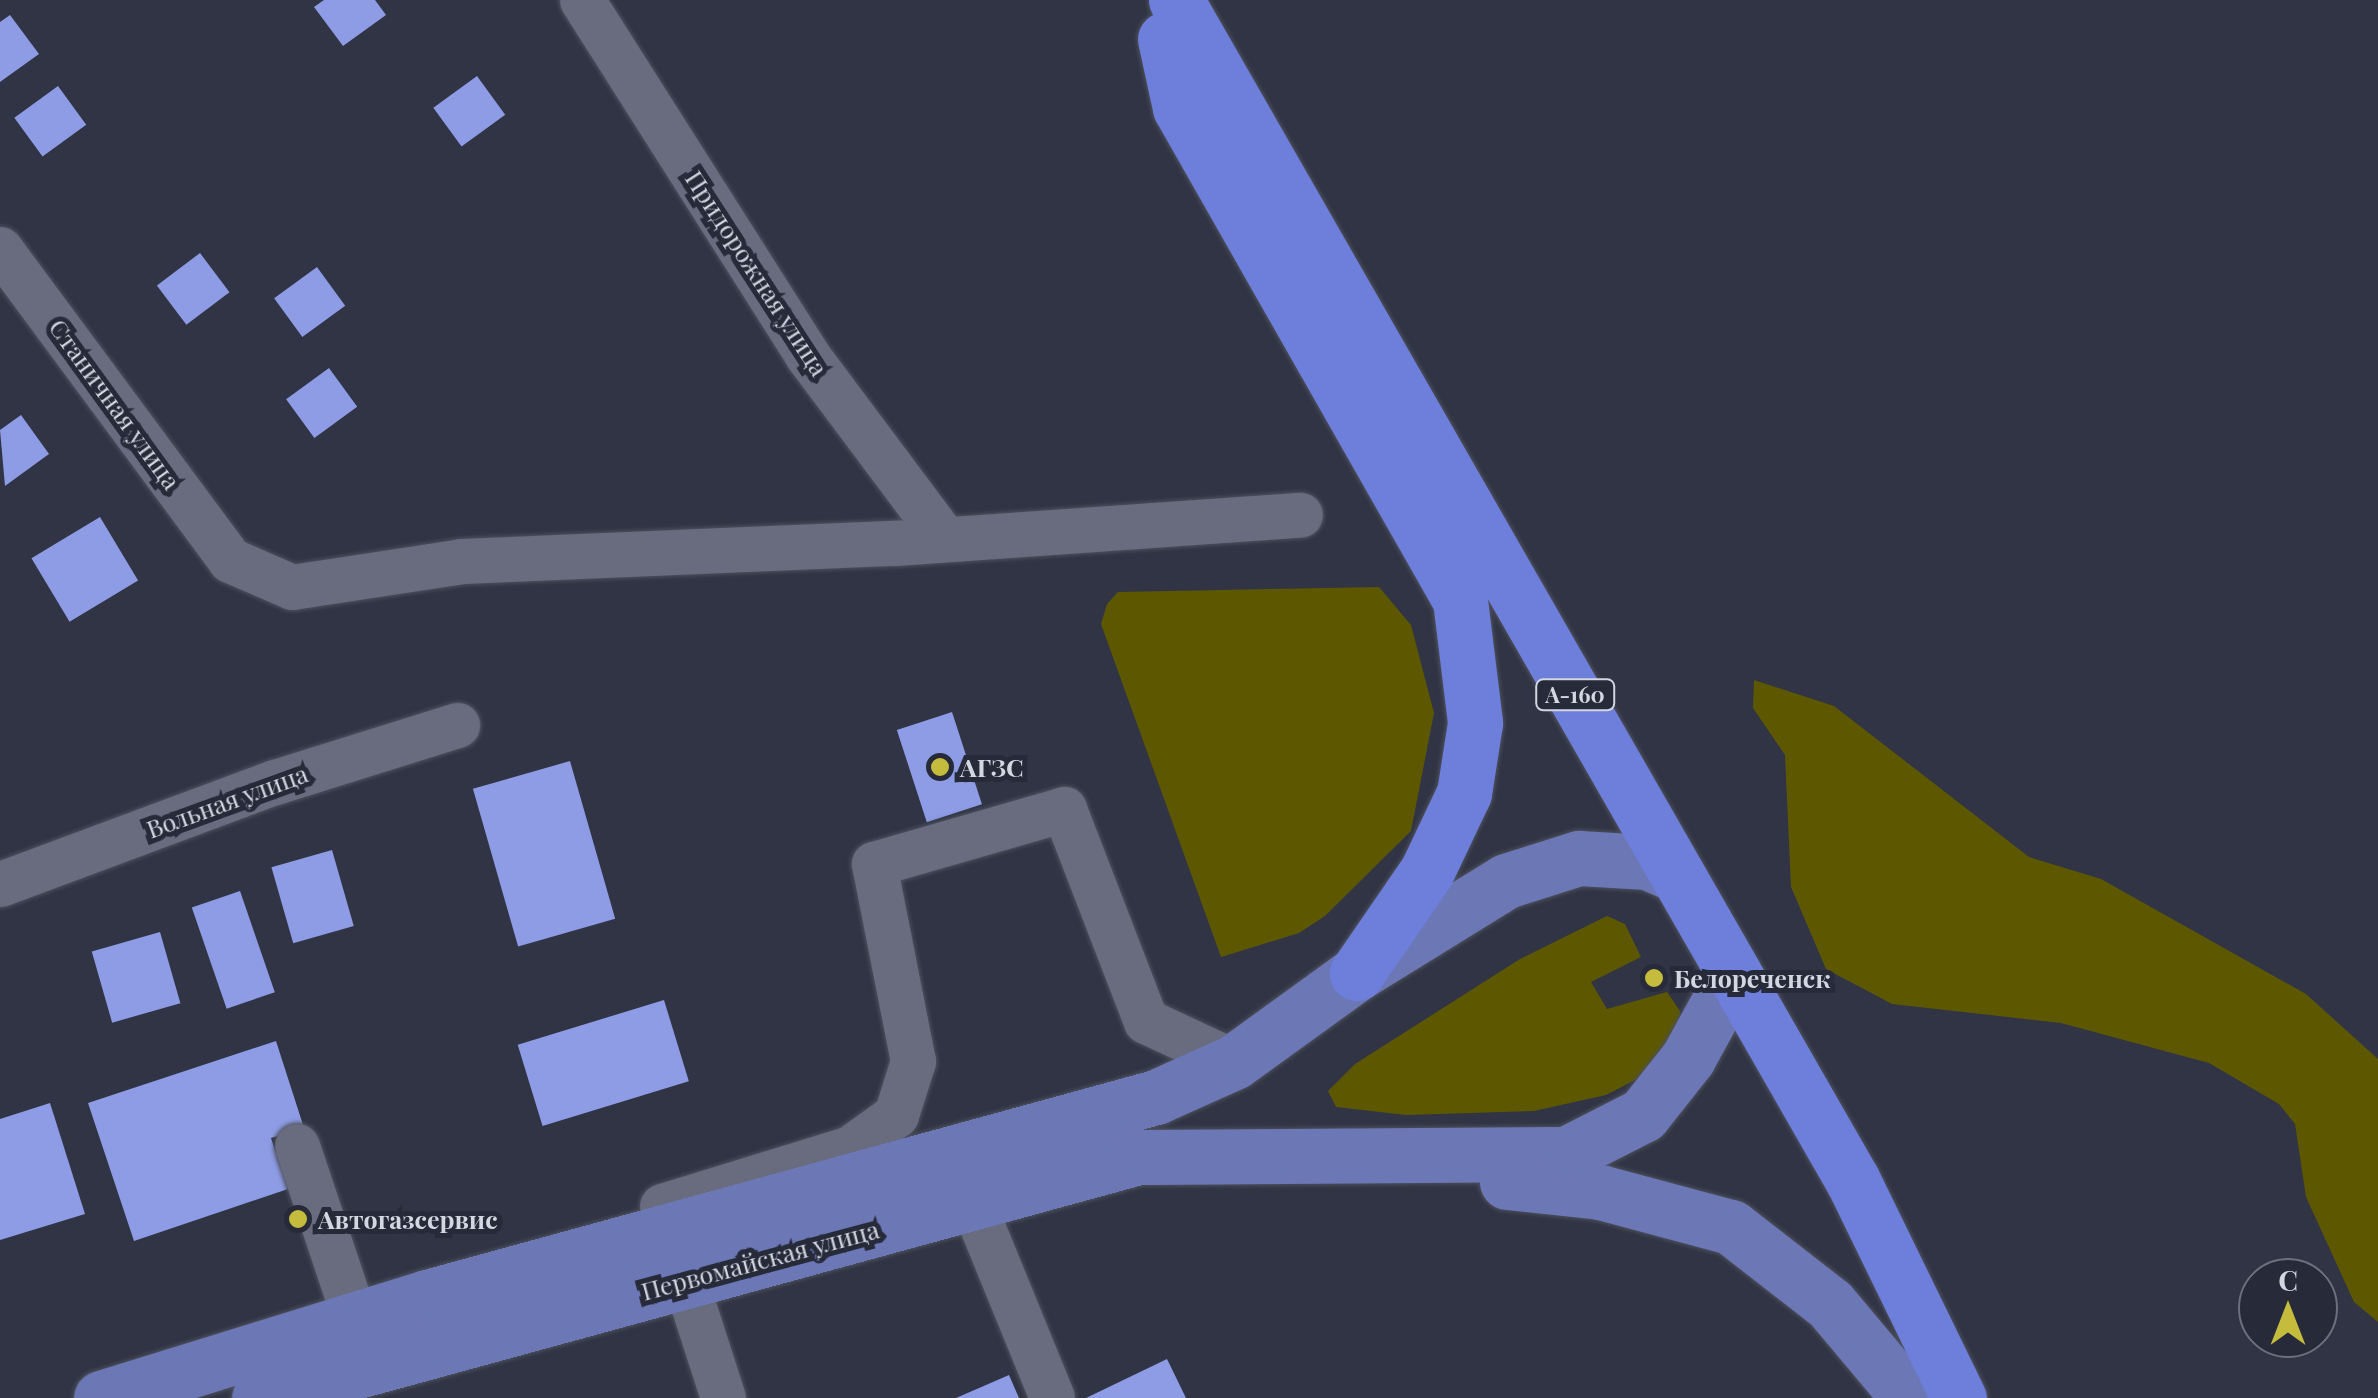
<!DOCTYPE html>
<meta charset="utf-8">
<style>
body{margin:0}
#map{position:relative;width:2378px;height:1398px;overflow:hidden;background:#303444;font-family:"Playfair Display",serif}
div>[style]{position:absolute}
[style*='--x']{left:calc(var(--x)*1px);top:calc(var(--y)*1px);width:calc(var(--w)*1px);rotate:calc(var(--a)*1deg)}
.green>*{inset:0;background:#5d5800}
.building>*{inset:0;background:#8d9ce4;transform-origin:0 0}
.roads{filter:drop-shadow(0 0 2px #4d505d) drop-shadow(0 0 2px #4d505d)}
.minor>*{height:45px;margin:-22.5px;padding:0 22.5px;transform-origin:22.5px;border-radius:22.5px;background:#686c7e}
.major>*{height:55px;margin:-27.5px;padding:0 27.5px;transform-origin:27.5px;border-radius:27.5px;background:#6c77b6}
.highway>*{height:55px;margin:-27.5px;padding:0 27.5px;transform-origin:27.5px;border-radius:27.5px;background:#6e7edb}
.dots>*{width:28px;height:28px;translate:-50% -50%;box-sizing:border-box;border:5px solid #262a39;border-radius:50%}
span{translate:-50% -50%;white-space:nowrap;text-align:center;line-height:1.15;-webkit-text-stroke:10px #262a39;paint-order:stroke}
.shield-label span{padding:2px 8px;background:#262a39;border:2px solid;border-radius:8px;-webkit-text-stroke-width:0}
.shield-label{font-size:22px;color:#d4d7e1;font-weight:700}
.street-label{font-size:25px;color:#d4d7e1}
.poi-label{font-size:25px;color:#d4d7e1;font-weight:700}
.left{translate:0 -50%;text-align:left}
.north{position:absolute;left:2238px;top:1258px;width:100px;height:100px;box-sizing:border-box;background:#262a39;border:2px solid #6c6f7c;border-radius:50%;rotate:0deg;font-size:28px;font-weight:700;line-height:40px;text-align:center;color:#d4d7e1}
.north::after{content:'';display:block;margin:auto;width:35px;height:45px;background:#c5bc3d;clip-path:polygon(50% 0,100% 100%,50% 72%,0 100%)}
</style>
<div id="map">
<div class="green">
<i style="clip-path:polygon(1379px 587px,1411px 625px,1434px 713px,1411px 831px,1325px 916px,1299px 933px,1221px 957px,1101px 624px,1107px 604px,1118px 592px)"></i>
<i style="clip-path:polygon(1754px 680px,1834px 706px,2029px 857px,2101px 879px,2306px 994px,2378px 1059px,2378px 1322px,2354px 1302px,2306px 1197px,2295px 1124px,2279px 1104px,2209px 1063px,2061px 1023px,1892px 1004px,1826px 969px,1791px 887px,1785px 755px,1753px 708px)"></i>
<i style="clip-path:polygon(1607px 916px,1625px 924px,1641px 957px,1591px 982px,1607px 1009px,1667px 992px,1680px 1011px,1684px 1034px,1641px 1077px,1606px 1095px,1534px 1111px,1406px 1115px,1336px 1107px,1328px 1091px,1355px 1064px,1520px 959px)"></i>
</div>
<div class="building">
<i style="clip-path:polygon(324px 0,375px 0,386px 15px,343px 46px,314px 7px)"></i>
<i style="clip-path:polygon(10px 15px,39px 54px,0 82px,0 22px)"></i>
<i style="left:477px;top:76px;width:48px;height:54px;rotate:54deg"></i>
<i style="left:58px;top:86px;width:48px;height:54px;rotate:54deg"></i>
<i style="left:200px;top:253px;width:49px;height:54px;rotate:53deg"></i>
<i style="left:317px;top:267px;width:48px;height:53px;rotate:54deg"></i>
<i style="left:329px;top:368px;width:48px;height:53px;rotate:54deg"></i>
<i style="clip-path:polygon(21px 415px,49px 454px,5px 486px,0 430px)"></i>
<i style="left:100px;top:517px;width:74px;height:80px;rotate:59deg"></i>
<i style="left:952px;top:712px;width:97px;height:58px;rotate:72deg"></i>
<i style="left:570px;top:761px;width:164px;height:101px;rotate:74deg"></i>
<i style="left:332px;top:850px;width:79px;height:63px;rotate:74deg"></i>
<i style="left:240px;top:891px;width:107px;height:51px;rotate:71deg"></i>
<i style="left:160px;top:932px;width:74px;height:71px;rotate:74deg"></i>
<i style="left:664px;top:1000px;width:85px;height:153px;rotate:73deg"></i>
<i style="clip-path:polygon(276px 1041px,304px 1128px,271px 1138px,288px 1189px,134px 1241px,88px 1103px)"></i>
<i style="clip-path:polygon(50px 1103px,85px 1214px,0 1240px,0 1119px)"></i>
<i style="clip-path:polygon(1167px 1359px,1186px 1398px,1086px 1398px)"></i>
<i style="clip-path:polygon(1009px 1375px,1019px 1398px,956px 1398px)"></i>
</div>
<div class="roads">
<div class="minor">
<i style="--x:582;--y:0;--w:420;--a:57.6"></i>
<i style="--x:807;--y:355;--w:229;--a:53.2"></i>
<i style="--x:0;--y:249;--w:387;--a:53.5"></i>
<i style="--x:230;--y:560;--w:68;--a:23.5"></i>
<i style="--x:292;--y:587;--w:171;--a:-8.7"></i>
<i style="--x:461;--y:561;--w:435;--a:-2.4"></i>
<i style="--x:896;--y:543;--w:405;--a:-4"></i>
<i style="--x:0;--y:884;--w:293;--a:-20.4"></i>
<i style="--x:275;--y:782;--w:191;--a:-17.4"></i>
<i style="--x:297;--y:1146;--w:182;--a:71.5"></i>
<i style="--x:973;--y:1204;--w:209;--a:67.8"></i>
<i style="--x:662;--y:1206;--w:197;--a:-17.1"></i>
<i style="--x:850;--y:1148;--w:57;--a:-35.7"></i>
<i style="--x:896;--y:1115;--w:57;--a:-72.5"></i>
<i style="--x:913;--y:1061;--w:201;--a:-101.2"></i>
<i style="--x:874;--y:864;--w:198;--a:-16.1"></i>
<i style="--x:1064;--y:809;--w:227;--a:68.9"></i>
<i style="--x:1146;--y:1021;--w:97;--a:25"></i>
<i style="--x:685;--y:1280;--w:124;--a:72.1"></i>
</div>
<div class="major">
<i style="--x:1507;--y:1182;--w:94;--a:6.1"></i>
<i style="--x:1600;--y:1192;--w:136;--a:15"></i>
<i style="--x:1731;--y:1227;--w:125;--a:37.9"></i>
<i style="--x:1830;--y:1304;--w:123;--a:50"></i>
<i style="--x:101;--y:1398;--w:341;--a:-17.2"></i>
<i style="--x:427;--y:1297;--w:756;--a:-15.34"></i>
<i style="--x:1156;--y:1097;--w:85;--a:-24.2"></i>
<i style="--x:1234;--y:1062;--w:152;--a:-35.9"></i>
<i style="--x:1357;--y:973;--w:175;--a:-31.7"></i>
<i style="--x:1506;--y:881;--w:77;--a:-17.5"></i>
<i style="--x:1579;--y:858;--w:68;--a:3.4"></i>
<i style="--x:1647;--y:862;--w:33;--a:23"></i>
<i style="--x:259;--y:1398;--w:912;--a:-15.32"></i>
<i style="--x:1139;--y:1157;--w:427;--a:-0.4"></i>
<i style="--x:1566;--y:1154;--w:86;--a:-26.9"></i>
<i style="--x:1643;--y:1115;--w:73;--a:-51.7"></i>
<i style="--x:1688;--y:1058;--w:96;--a:-61.3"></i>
</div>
<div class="highway">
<i style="--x:1176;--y:0;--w:1361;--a:60.18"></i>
<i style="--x:1853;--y:1181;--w:242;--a:64"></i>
<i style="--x:1165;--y:39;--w:71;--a:77.7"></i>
<i style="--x:1180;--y:108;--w:566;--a:60.36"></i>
<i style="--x:1460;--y:600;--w:124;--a:83"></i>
<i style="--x:1475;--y:723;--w:71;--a:98.9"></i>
<i style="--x:1464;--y:793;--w:86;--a:115.4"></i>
<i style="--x:1427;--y:871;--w:124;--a:124.5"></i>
</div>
</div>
<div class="dots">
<i style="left:940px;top:767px;background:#c5bc3d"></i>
<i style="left:1654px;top:978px;background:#c5bc3d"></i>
<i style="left:298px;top:1219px;background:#c5bc3d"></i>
</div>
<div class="shield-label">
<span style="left:1575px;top:695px">А-160</span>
</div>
<div class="street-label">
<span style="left:757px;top:273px;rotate:57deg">Придорожная улица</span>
<span style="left:115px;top:404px;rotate:54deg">Станичная улица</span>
<span style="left:227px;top:801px;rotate:-20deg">Вольная улица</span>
<span style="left:760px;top:1260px;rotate:-15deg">Первомайская улица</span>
</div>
<div class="poi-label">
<span class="left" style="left:960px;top:767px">АГЗС</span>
<span class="left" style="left:1674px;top:978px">Белореченск</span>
<span class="left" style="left:318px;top:1219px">Автогазсервис</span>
</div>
<div class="north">С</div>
</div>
